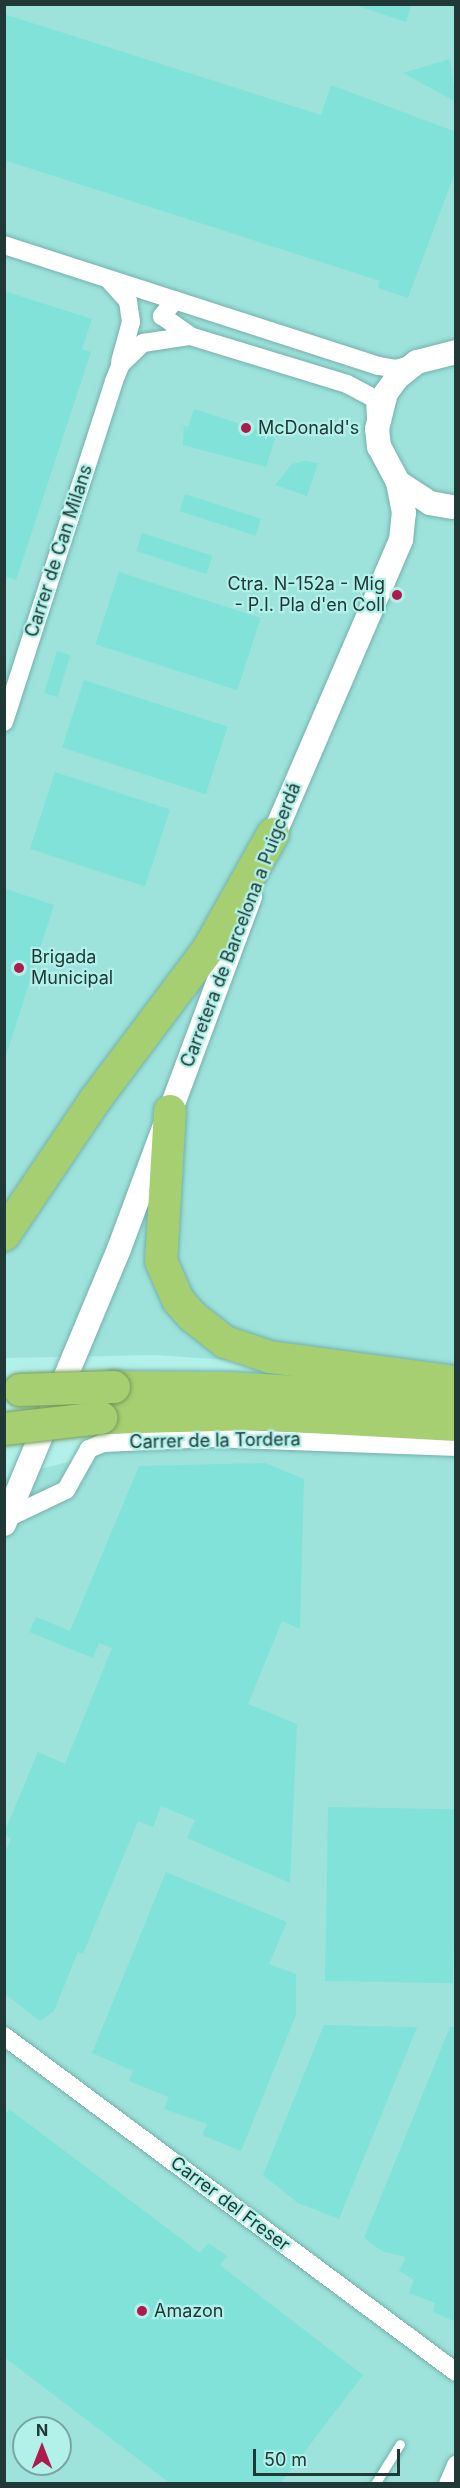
<!DOCTYPE html>
<meta charset="utf-8">
<style>
body{margin:0}
#map{position:relative;width:460px;height:2488px;overflow:hidden;background:#b2f0ea;font-family:Inter,sans-serif}
div>[style]{position:absolute}
[style*='--x']{left:calc(var(--x)*1px);top:calc(var(--y)*1px);width:calc(var(--w)*1px);rotate:calc(var(--a)*1deg)}
.built>*{inset:0;background:#9de3dc}
.building>*{inset:0;background:#80e2d9;transform-origin:0 0}
.roads{filter:drop-shadow(0 0 2px #75b0ab) drop-shadow(0 0 2px #75b0ab)}
.service>*{height:9px;margin:-4.5px;padding:0 4.5px;transform-origin:4.5px;border-radius:4.5px;background:#fff}
.minor>*{height:18px;margin:-9px;padding:0 9px;transform-origin:9px;border-radius:9px;background:#fff}
.secondary>*{height:24px;margin:-12px;padding:0 12px;transform-origin:12px;border-radius:12px;background:#fff}
.motorway>*{height:32px;margin:-16px;padding:0 16px;transform-origin:16px;border-radius:16px;background:#a6cf71}
.bridges{filter:drop-shadow(0 0 2px #779a5c) drop-shadow(0 0 2px #779a5c)}
.motorway-bridge>*{height:32px;margin:-16px;padding:0 16px;transform-origin:16px;border-radius:16px;background:#a6cf71}
.dots>*{width:16px;height:16px;translate:-50% -50%;box-sizing:border-box;border:3px solid #b2f0ea;border-radius:50%}
span{translate:-50% -50%;white-space:nowrap;text-align:center;line-height:1.15;-webkit-text-stroke:4.5px #b2f0ea;paint-order:stroke}
.poi-label{font-size:18px;color:#203936}
.left{translate:0 -50%;text-align:left}
.right{translate:-100% -50%;text-align:right}
.street-label{font-size:18px;color:#203936}
.frame{position:absolute;inset:0;border:6px solid #203936;pointer-events:none}
.north{position:absolute;left:12px;top:2416px;width:60px;height:60px;box-sizing:border-box;background:#b2f0ea;border:2px solid #78a7a2;border-radius:50%;rotate:0deg;font-size:16px;font-weight:700;line-height:24px;text-align:center;color:#203936}
.north::after{content:'';display:block;margin:auto;width:21px;height:27px;background:#ad1b4c;clip-path:polygon(50% 0,100% 100%,50% 72%,0 100%)}
.scale{position:absolute;left:253px;top:2449px;width:147px;height:27px;box-sizing:border-box;border:3px solid #203936;border-top:0;padding-left:8px;font-size:18px;line-height:21px;white-space:nowrap;color:#203936;-webkit-text-stroke:4px #b2f0ea;paint-order:stroke}
</style>
<div id="map">
<div class="built">
<i style="clip-path:polygon(4px 5px,455px 5px,455px 1376px,156px 1355px,5px 1358px)"></i>
<i style="clip-path:polygon(evenodd,321px 1447px,455px 1454px,455px 2483px,5px 2484px,5px 1478px,119px 1449px,321px 1447px,24px 2428px,60px 2428px,60px 2464px,24px 2464px,24px 2428px)"></i>
</div>
<div class="building">
<i style="clip-path:polygon(352px 4px,412px 4px,406px 22px)"></i>
<i style="clip-path:polygon(4px 14px,321px 115px,331px 85px,456px 132px,456px 170px,408px 298px,378px 288px,380px 281px,4px 160px)"></i>
<i style="clip-path:polygon(450px 59px,456px 102px,403px 73px)"></i>
<i style="clip-path:polygon(4px 291px,92px 319px,82px 349px,91px 352px,16px 580px,4px 576px)"></i>
<i style="clip-path:polygon(194px 409px,271px 434px,275px 439px,266px 467px,183px 445px,184px 425px,188px 427px)"></i>
<i style="clip-path:polygon(304px 461px,318px 463px,307px 496px,275px 485px,292px 464px)"></i>
<i style="left:185px;top:494px;width:80px;height:18px;rotate:18deg"></i>
<i style="left:142px;top:533px;width:74px;height:19px;rotate:18deg"></i>
<i style="left:119px;top:572px;width:149px;height:76px;rotate:18deg"></i>
<i style="left:57px;top:651px;width:14px;height:44px;rotate:17deg"></i>
<i style="left:84px;top:680px;width:151px;height:71px;rotate:18deg"></i>
<i style="left:55px;top:772px;width:121px;height:81px;rotate:18deg"></i>
<i style="clip-path:polygon(6px 889px,54px 905px,5px 1059px,4px 895px)"></i>
<i style="clip-path:polygon(265px 1463px,304px 1479px,300px 1629px,282px 1621px,248px 1704px,297px 1724px,290px 1883px,187px 1838px,195px 1820px,161px 1806px,153px 1827px,138px 1821px,83px 1954px,78px 1952px,54px 2011px,40px 2021px,4px 1993px,4px 1853px,11px 1840px,4px 1833px,38px 1752px,65px 1764px,112px 1648px,99px 1643px,93px 1658px,29px 1632px,36px 1617px,70px 1631px,139px 1466px)"></i>
<i style="left:328px;top:1807px;width:128px;height:174px;rotate:1deg"></i>
<i style="clip-path:polygon(166px 1872px,287px 1922px,269px 1964px,296px 1974px,296px 2015px,241px 2151px,202px 2135px,207px 2124px,164px 2109px,169px 2097px,129px 2081px,133px 2071px,92px 2053px)"></i>
<i style="clip-path:polygon(324px 2025px,417px 2027px,339px 2219px,298px 2203px,263px 2175px)"></i>
<i style="clip-path:polygon(450px 2027px,456px 2027px,456px 2322px,433px 2312px,435px 2303px,409px 2293px,414px 2280px,399px 2271px,406px 2257px,382px 2251px,364px 2238px)"></i>
<i style="clip-path:polygon(9px 2109px,200px 2253px,208px 2243px,227px 2256px,220px 2265px,363px 2375px,280px 2484px,171px 2484px,4px 2357px,4px 2116px)"></i>
</div>
<div class="roads">
<div class="service">
<i style="--x:375;--y:2484;--w:47;--a:-58"></i>
</div>
<div class="minor">
<i style="--x:4;--y:245;--w:394;--a:17.9"></i>
<i style="--x:379;--y:366;--w:17;--a:10"></i>
<i style="--x:396;--y:369;--w:17;--a:-17"></i>
<i style="--x:109;--y:280;--w:28;--a:48"></i>
<i style="--x:128;--y:301;--w:21;--a:82"></i>
<i style="--x:131;--y:322;--w:41;--a:105.4"></i>
<i style="--x:175;--y:300;--w:21;--a:129"></i>
<i style="--x:162;--y:316;--w:33;--a:35"></i>
<i style="--x:4;--y:722;--w:358;--a:-72.1"></i>
<i style="--x:114;--y:381;--w:18;--a:-68"></i>
<i style="--x:121;--y:364;--w:30;--a:-44"></i>
<i style="--x:143;--y:343;--w:48;--a:-8.5"></i>
<i style="--x:190;--y:336;--w:164;--a:17"></i>
<i style="--x:347;--y:384;--w:32;--a:28"></i>
<i style="--x:375;--y:399;--w:22;--a:87"></i>
<i style="--x:7;--y:1518;--w:65;--a:-25.4"></i>
<i style="--x:66;--y:1490;--w:47;--a:-60.7"></i>
<i style="--x:89;--y:1449;--w:15;--a:-23"></i>
<i style="--x:103;--y:1443;--w:109;--a:-2.6"></i>
<i style="--x:212;--y:1438;--w:244;--a:2.1"></i>
<i style="--x:4;--y:2036;--w:563;--a:36.63"></i>
<i style="--x:448;--y:2484;--w:21;--a:-67"></i>
</div>
<div class="secondary">
<i style="--x:452;--y:507;--w:22;--a:-170"></i>
<i style="--x:430;--y:503;--w:38;--a:-147"></i>
<i style="--x:398;--y:482;--w:40;--a:-118"></i>
<i style="--x:379;--y:447;--w:18;--a:-96"></i>
<i style="--x:377;--y:429;--w:37;--a:-76"></i>
<i style="--x:386;--y:393;--w:19;--a:-54"></i>
<i style="--x:397;--y:378;--w:26;--a:-39"></i>
<i style="--x:417;--y:362;--w:40;--a:-14.4"></i>
<i style="--x:267;--y:851;--w:339;--a:-66.7"></i>
<i style="--x:401;--y:540;--w:27;--a:-84"></i>
<i style="--x:404;--y:513;--w:32;--a:-101"></i>
<i style="--x:4;--y:1524;--w:298;--a:-67.3"></i>
<i style="--x:119;--y:1249;--w:376;--a:-69.6"></i>
</div>
<div class="motorway">
<i style="--x:170;--y:1111;--w:150;--a:93.4"></i>
<i style="--x:161;--y:1261;--w:43;--a:66.4"></i>
<i style="--x:178;--y:1300;--w:21;--a:49"></i>
<i style="--x:192;--y:1316;--w:42;--a:38.2"></i>
<i style="--x:225;--y:1342;--w:47;--a:18.4"></i>
<i style="--x:270;--y:1357;--w:188;--a:7.7"></i>
<i style="--x:4;--y:1235;--w:163;--a:-56"></i>
<i style="--x:95;--y:1100;--w:190;--a:-53.1"></i>
<i style="--x:209;--y:948;--w:131;--a:-60.7"></i>
<i style="--x:114;--y:1387;--w:117;--a:0.5"></i>
<i style="--x:231;--y:1388;--w:225;--a:3.6"></i>
<i style="--x:101;--y:1418;--w:156;--a:-1.5"></i>
<i style="--x:257;--y:1414;--w:199;--a:3.2"></i>
</div>
</div>
<div class="bridges">
<div class="motorway-bridge">
<i style="--x:20;--y:1390;--w:94;--a:-1.8"></i>
<i style="--x:4;--y:1429;--w:98;--a:-6.5"></i>
</div>
</div>
<div class="dots">
<i style="left:246px;top:428px;background:#ad1b4c"></i>
<i style="left:397px;top:595px;background:#ad1b4c"></i>
<i style="left:19px;top:968px;background:#ad1b4c"></i>
<i style="left:142px;top:2311px;background:#ad1b4c"></i>
</div>
<div class="poi-label">
<span class="left" style="left:258px;top:428px">McDonald's</span>
<span class="right" style="left:385px;top:595px">Ctra. N-152a - Mig<br>- P.I. Pla d'en Coll</span>
<span class="left" style="left:31px;top:968px">Brigada<br>Municipal</span>
<span class="left" style="left:154px;top:2311px">Amazon</span>
</div>
<div class="street-label">
<span style="left:59px;top:551px;rotate:-72deg">Carrer de Can Milans</span>
<span style="left:241px;top:925px;rotate:-69deg">Carretera de Barcelona a Puigcerdá</span>
<span style="left:215px;top:1441px;rotate:-1deg">Carrer de la Tordera</span>
<span style="left:230px;top:2204px;rotate:37deg">Carrer del Freser</span>
</div>
<div class="frame"></div>
<div class="north">N</div>
<div class="scale">50 m</div>
</div>
